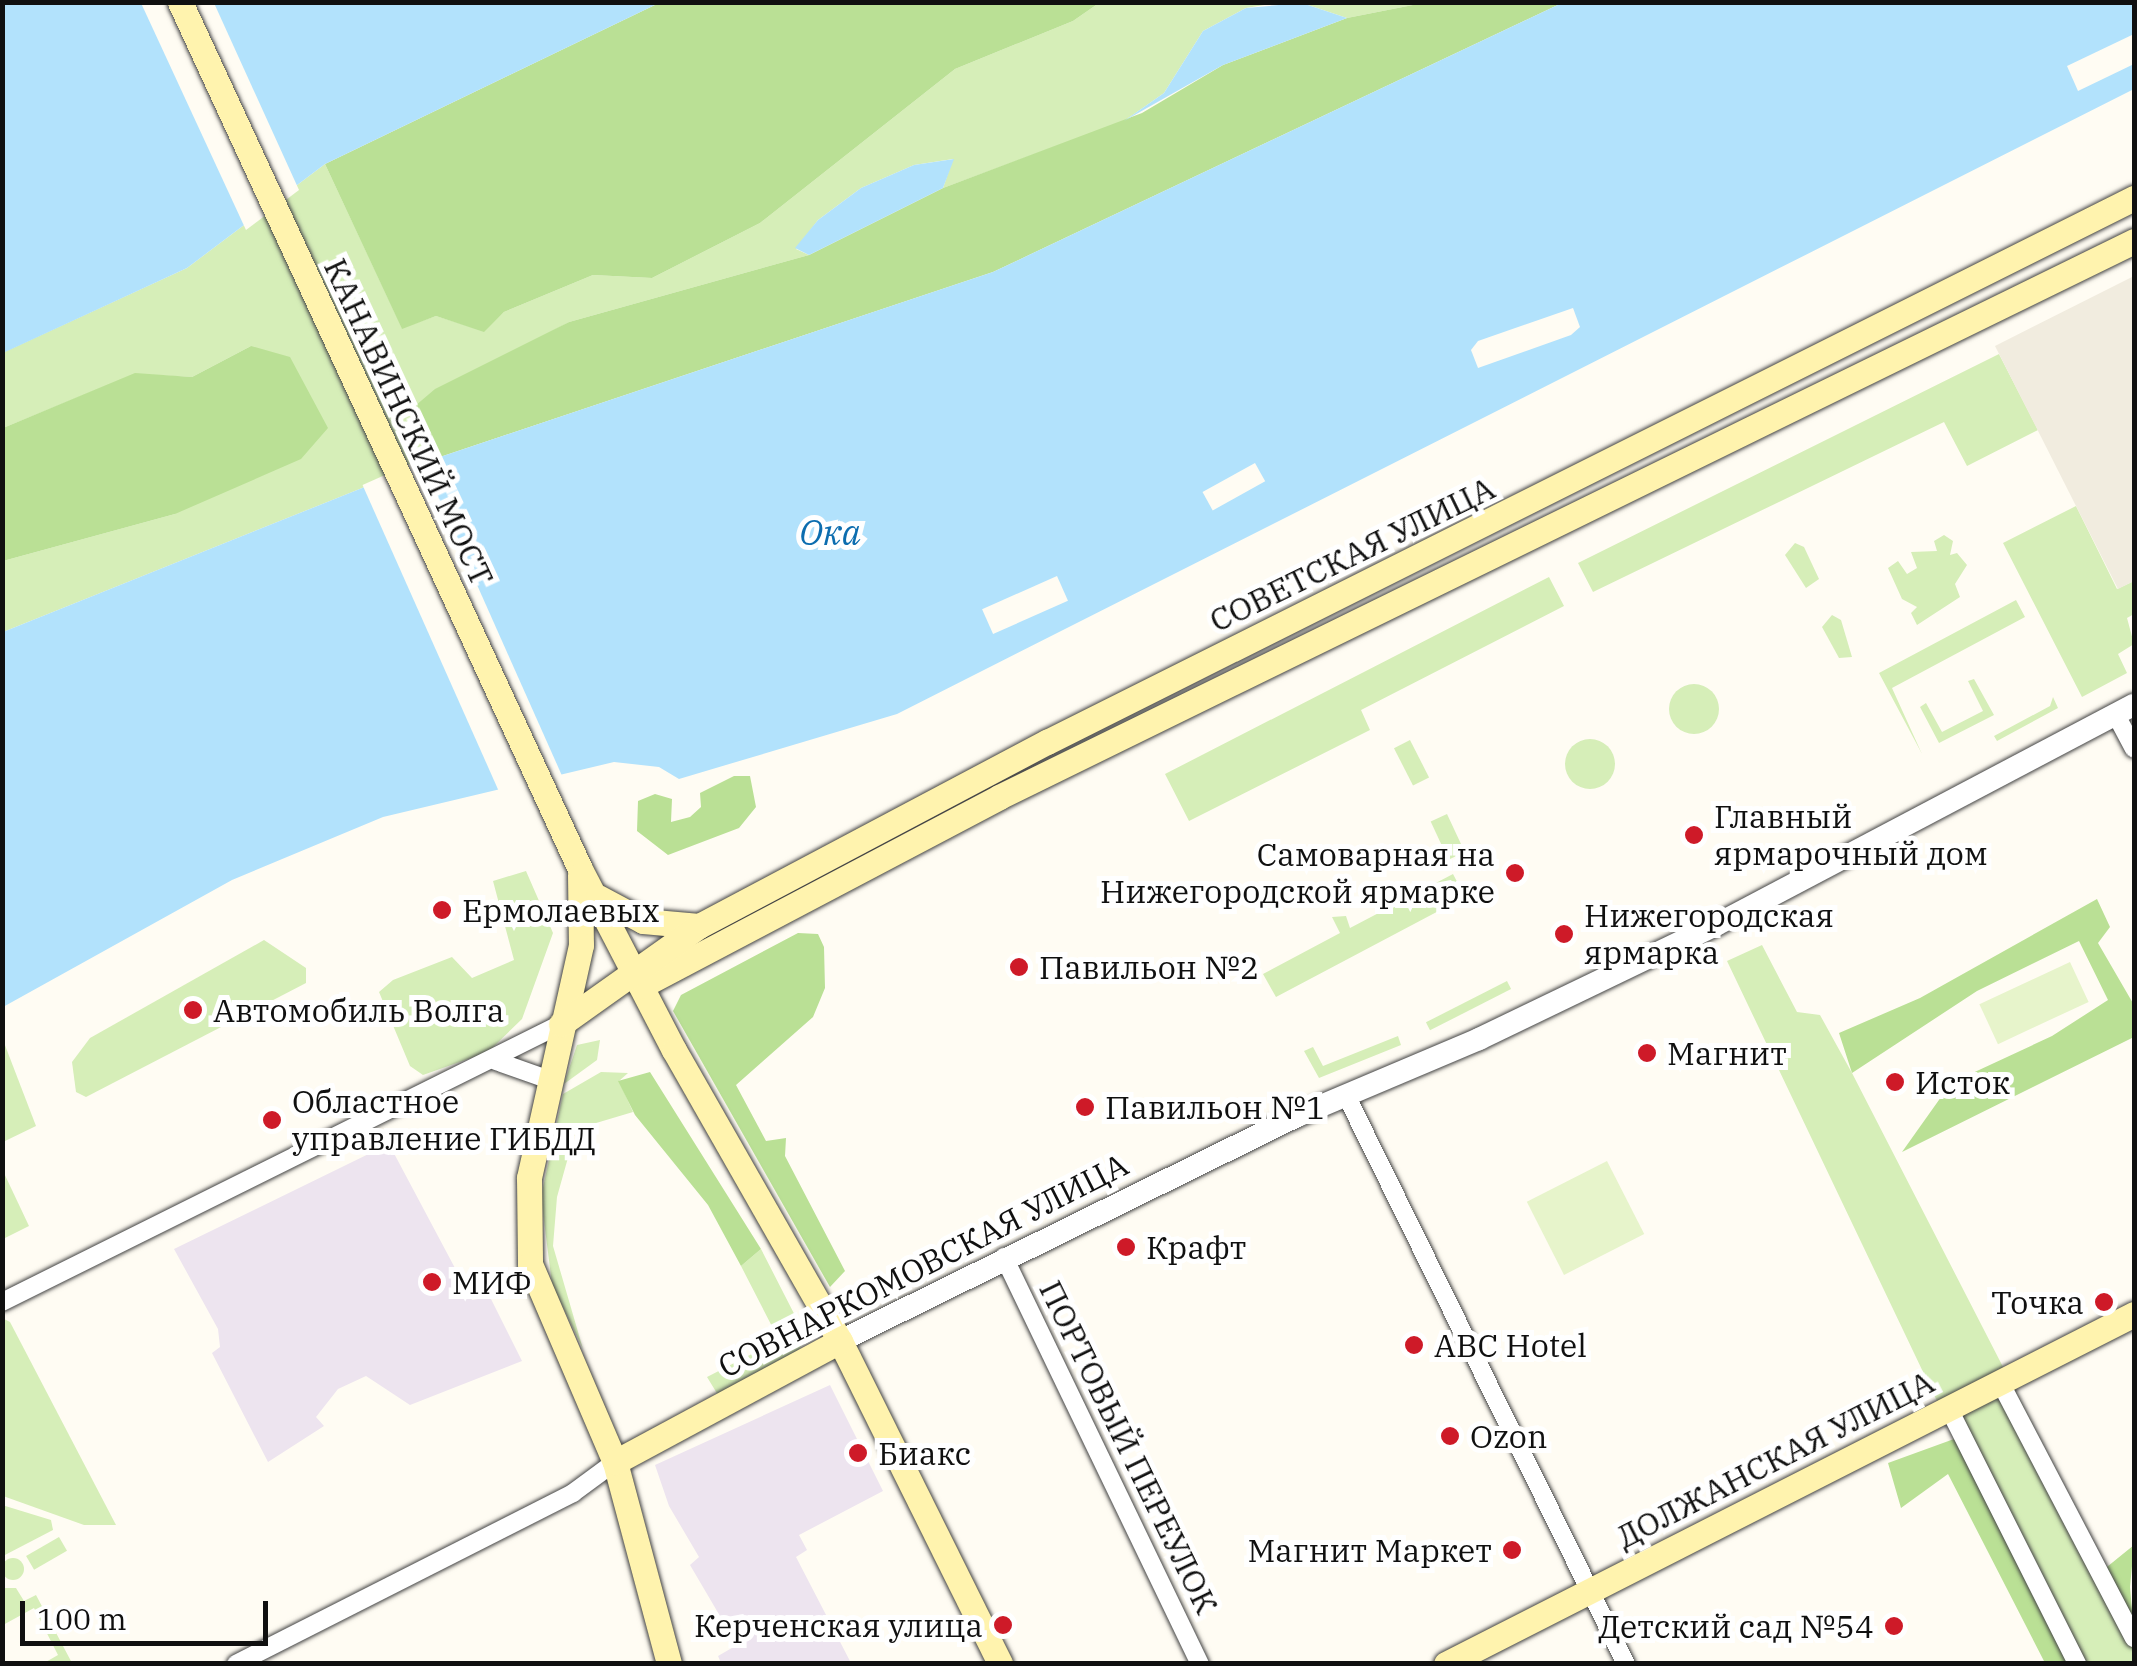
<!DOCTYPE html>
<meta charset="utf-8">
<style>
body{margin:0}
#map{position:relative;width:2137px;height:1666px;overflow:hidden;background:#fffcf3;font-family:"IBM Plex Serif",serif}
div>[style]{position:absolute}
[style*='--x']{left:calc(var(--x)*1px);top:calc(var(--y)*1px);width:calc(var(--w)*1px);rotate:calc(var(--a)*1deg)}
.industrial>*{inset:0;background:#ede4ef}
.green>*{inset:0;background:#d6eeb8;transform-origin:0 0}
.round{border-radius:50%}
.forest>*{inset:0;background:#bae095}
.pitch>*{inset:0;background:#e7f4cb;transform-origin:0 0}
.plaza>*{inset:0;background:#f1ecdf}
.water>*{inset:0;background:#b2e2fc}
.pier>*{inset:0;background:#fffcf3;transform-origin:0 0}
.roads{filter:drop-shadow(0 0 2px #434343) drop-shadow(0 0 2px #434343)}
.minor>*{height:18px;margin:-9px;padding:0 9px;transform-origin:9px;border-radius:9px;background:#fff}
.tertiary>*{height:22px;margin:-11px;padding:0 11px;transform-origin:11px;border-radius:11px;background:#fff}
.secondary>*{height:25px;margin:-12.5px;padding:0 12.5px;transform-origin:12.5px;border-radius:12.5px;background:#fff3ae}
.dots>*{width:28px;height:28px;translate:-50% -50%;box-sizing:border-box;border:5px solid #fff;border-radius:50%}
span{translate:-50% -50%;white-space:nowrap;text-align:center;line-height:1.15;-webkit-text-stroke:10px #fff;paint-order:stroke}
.street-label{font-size:32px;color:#101010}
.poi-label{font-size:32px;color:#101010}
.left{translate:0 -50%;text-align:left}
.right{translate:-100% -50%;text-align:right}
.water-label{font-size:35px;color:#0c6daf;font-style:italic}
.frame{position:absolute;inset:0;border:5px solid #101010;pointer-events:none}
.scale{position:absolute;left:20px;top:1601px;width:248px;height:45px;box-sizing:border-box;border:5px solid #101010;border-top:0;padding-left:12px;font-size:30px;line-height:35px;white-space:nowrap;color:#101010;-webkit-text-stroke:8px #fff;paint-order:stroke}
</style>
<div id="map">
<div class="industrial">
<i style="clip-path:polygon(389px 1144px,472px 1300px,490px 1297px,522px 1361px,410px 1405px,366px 1376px,338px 1389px,316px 1417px,324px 1426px,268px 1462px,212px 1353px,220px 1347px,218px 1329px,174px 1249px)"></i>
<i style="clip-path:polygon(830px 1385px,883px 1491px,799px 1535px,807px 1550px,796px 1557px,851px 1663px,721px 1663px,718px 1656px,737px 1645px,690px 1565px,699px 1557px,669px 1506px,655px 1465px)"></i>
</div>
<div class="green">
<i style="clip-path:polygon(1099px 3px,1276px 3px,1246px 8px,1203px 31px,1164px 93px,1124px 121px,943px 188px,953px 159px,914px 165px,861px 188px,818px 220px,796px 249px,809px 255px,569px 322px,415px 406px,437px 458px,3px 632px,3px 561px,175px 514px,251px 346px,192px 377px,135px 374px,3px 428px,2px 353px,187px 268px,325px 164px,402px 328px,436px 316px,484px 331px,504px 312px,593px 275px,652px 278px,760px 223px,955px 69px,1073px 21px)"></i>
<i style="clip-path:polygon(1302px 3px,1423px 3px,1347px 18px)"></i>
<i style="clip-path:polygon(1999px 354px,2038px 430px,1967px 466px,1944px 422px,1593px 592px,1578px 563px)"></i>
<i style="clip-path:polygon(2076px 506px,2117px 589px,2134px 581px,2134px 614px,2127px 618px,2134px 644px,2118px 654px,2127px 673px,2082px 697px,2003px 543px)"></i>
<i style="clip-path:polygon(1944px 535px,1953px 541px,1950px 555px,1957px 553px,1967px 565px,1955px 584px,1960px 597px,1917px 625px,1911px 613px,1917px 607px,1902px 599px,1888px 568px,1898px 561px,1907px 574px,1917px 568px,1911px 552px,1937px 551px,1934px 541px)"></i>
<i style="clip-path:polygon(1795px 543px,1804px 547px,1819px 579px,1806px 588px,1785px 555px)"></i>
<i style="clip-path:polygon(1549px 577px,1564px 606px,1361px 710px,1370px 730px,1189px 821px,1165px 774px)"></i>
<i style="clip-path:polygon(2016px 600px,2025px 617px,1892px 688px,1922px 754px,1879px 673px)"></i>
<i style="clip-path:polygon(1832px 615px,1841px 620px,1852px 657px,1839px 658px,1822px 627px)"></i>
<i style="clip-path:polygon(1974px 679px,1994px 715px,1939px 743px,1920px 707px,1926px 703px,1942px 732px,1983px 711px,1968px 681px)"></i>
<i class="round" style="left:1669px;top:684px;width:50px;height:50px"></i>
<i style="clip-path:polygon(2053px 697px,2058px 708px,1997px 741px,1994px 736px,2050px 706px)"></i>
<i class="round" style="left:1565px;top:739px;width:50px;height:50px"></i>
<i style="left:1410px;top:740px;width:42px;height:18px;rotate:63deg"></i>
<i style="left:1447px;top:814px;width:42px;height:18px;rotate:65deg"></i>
<i style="clip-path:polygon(526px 871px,553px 933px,522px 1019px,488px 1052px,423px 1075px,410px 1066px,379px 992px,393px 980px,452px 957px,472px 978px,514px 960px,493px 881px)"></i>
<i style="clip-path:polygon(1453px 874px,1465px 897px,1276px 997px,1263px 974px,1340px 933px,1332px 917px,1346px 916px,1350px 928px)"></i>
<i style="clip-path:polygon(264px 940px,306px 968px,306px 983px,86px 1097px,76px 1092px,72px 1062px,90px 1038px)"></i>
<i style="clip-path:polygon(1762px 945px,1797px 1012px,1820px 1015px,1852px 1073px,2134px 1622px,2134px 1663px,2072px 1663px,1935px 1397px,1727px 961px)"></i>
<i style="left:1507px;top:981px;width:9px;height:91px;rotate:63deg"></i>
<i style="clip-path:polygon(1398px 1036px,1401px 1045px,1319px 1078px,1304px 1051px,1313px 1047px,1323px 1066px)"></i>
<i style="clip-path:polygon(3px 1040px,36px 1126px,3px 1142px,2px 1142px)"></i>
<i style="clip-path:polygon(600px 1040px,597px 1060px,564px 1084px,577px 1045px)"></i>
<i style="clip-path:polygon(601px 1072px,628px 1073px,619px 1081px,633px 1112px,576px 1129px,557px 1197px,553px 1246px,583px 1349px,552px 1284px,541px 1197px,563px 1094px)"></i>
<i style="clip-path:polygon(3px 1171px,29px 1226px,3px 1239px,2px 1239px)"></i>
<i style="clip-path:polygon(761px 1249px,806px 1337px,797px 1353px,718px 1395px,707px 1377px,779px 1340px,741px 1266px)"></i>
<i style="clip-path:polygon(4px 1319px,10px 1322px,116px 1525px,84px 1525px,3px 1496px)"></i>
<i style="clip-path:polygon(2px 1505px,51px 1520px,53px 1530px,3px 1556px)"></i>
<i style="left:59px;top:1537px;width:16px;height:38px;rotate:60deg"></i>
<i class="round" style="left:2px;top:1558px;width:22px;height:22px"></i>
<i style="clip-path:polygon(3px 1588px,16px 1588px,24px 1601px,36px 1595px,72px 1663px,44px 1663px,58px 1655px,34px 1608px,3px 1625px)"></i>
</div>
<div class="forest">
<i style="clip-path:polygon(659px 3px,1099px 3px,1073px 21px,955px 69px,760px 223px,652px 278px,593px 275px,504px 312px,484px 332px,436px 316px,402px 329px,325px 164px)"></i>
<i style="clip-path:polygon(1423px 3px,1562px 3px,993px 272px,437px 458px,415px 406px,435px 389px,569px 322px,809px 255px,943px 188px,1142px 113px,1223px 65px,1347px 18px)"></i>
<i style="clip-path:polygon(251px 346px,290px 357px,328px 428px,301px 459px,175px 514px,3px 561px,3px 428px,135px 373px,192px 377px)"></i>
<i style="clip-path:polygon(734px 776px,750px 776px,756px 807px,739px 828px,668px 855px,637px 831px,638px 801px,655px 794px,672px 799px,671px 822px,690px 817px,701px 807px,700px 793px)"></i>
<i style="clip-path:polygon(2097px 899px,2110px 927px,2098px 943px,2134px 1005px,2134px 1037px,1902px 1152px,1951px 1083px,2052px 1036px,2108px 1000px,2079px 941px,1977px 991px,1852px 1073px,1839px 1033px,1920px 998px)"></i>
<i style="clip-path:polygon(798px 933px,818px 934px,824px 947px,825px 988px,813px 1017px,736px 1085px,766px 1141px,786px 1138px,785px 1156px,845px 1271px,830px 1287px,673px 1011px,681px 995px)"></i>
<i style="clip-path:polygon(650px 1072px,761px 1249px,741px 1266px,708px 1205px,635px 1115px,618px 1081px)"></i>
<i style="clip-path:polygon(1954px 1439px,2071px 1663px,2045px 1663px,1948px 1474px,1901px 1508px,1888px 1463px)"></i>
<i style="clip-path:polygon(2134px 1545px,2130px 1587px,2134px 1634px,2097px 1575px)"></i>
</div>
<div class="pitch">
<i style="left:2070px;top:962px;width:44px;height:100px;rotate:65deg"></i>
<i style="left:1607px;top:1161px;width:82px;height:90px;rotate:63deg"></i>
</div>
<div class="plaza">
<i style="clip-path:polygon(2134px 276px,2134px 581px,2118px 589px,1995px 346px)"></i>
</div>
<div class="water">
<i style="clip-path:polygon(2px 3px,659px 3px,325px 164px,187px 268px,3px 353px)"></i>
<i style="clip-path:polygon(1302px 3px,1347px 18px,1223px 65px,1124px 121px,1164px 93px,1203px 31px,1246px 8px)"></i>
<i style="clip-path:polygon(1562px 3px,2134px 3px,2134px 89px,897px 714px,679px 779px,659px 767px,614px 762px,383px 817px,232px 880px,3px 1007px,3px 632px,437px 458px,993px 272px)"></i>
<i style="clip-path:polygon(954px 159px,943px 188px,809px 255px,795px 248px,818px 220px,861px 188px,914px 165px)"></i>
</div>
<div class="pier">
<i style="clip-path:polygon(141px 3px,214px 3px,299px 190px,246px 230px)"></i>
<i style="clip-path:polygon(2134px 34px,2134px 64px,2078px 91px,2067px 66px)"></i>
<i style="clip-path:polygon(1573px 308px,1580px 327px,1571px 335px,1478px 368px,1471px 350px,1478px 341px)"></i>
<i style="left:421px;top:459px;width:348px;height:64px;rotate:66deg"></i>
<i style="left:1255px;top:463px;width:21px;height:60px;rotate:61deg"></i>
<i style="left:1057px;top:576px;width:27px;height:82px;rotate:66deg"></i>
</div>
<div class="roads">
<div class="minor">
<i style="--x:2116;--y:715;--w:38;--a:62"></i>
<i style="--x:496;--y:1061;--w:54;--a:19.4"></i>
<i style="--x:1347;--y:1097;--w:632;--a:63.8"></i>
<i style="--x:1004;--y:1257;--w:452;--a:64.3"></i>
<i style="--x:2;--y:1302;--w:624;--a:-26.44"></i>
<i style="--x:2000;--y:1382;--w:289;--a:62.4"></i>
<i style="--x:1948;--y:1407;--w:288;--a:63.3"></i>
<i style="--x:236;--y:1664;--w:378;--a:-26.9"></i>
<i style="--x:573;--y:1493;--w:52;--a:-36.4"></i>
</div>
<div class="tertiary">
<i style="--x:840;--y:1341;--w:509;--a:-26.21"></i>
<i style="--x:1297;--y:1116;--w:198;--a:-22.9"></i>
<i style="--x:1479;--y:1039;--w:263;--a:-25.7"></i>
<i style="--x:1716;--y:925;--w:472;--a:-27.8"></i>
</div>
<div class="secondary">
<i style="--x:180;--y:2;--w:955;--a:65.23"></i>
<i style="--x:580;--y:869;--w:204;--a:62.6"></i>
<i style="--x:674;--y:1050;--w:335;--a:60.3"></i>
<i style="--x:840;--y:1341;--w:360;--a:63.6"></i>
<i style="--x:580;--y:875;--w:70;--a:89.2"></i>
<i style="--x:581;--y:945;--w:239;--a:102.6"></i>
<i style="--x:529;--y:1178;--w:86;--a:89.3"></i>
<i style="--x:530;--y:1264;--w:215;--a:66.8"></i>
<i style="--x:615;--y:1462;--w:209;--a:75"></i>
<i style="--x:598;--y:897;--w:51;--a:28.1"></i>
<i style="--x:643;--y:921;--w:56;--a:5.1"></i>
<i style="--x:699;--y:926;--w:394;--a:-27.9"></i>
<i style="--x:1047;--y:742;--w:1216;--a:-26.59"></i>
<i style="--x:641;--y:986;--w:405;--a:-27.8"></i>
<i style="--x:999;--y:797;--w:1264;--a:-26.1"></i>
<i style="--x:561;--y:1024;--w:169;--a:-35.4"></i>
<i style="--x:615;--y:1462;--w:255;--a:-28.3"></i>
<i style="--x:1446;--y:1664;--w:772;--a:-26.96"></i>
</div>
</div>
<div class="dots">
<i style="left:1694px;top:835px;background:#ce1a28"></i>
<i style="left:1515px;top:873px;background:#ce1a28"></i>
<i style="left:442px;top:910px;background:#ce1a28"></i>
<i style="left:1564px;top:934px;background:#ce1a28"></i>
<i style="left:1019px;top:967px;background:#ce1a28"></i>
<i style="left:193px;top:1010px;background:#ce1a28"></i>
<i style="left:1647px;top:1053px;background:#ce1a28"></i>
<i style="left:1895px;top:1082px;background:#ce1a28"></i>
<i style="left:1085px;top:1107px;background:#ce1a28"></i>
<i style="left:272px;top:1120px;background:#ce1a28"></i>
<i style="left:1126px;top:1247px;background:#ce1a28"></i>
<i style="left:432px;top:1282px;background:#ce1a28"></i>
<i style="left:2104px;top:1302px;background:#ce1a28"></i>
<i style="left:1414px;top:1345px;background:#ce1a28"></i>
<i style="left:1450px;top:1436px;background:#ce1a28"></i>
<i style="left:858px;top:1453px;background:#ce1a28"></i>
<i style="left:1512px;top:1550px;background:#ce1a28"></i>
<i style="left:1003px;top:1625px;background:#ce1a28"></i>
<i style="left:1894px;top:1626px;background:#ce1a28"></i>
</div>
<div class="street-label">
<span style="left:409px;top:422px;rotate:65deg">КАНАВИНСКИЙ МОСТ</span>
<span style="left:1352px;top:554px;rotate:-26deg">СОВЕТСКАЯ УЛИЦА</span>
<span style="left:923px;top:1265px;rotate:-27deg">СОВНАРКОМОВСКАЯ УЛИЦА</span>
<span style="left:1129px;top:1447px;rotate:64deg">ПОРТОВЫЙ ПЕРЕУЛОК</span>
<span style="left:1775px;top:1459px;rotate:-27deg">ДОЛЖАНСКАЯ УЛИЦА</span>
</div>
<div class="poi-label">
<span class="left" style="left:1714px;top:835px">Главный<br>ярмарочный дом</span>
<span class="right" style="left:1495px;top:873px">Самоварная на<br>Нижегородской ярмарке</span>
<span class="left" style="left:462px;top:910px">Ермолаевых</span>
<span class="left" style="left:1584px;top:934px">Нижегородская<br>ярмарка</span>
<span class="left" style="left:1039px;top:967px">Павильон №2</span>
<span class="left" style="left:213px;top:1010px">Автомобиль Волга</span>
<span class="left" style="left:1667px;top:1053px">Магнит</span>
<span class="left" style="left:1915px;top:1082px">Исток</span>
<span class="left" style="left:292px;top:1120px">Областное<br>управление ГИБДД</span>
<span class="left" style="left:1105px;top:1107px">Павильон №1</span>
<span class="left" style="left:1146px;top:1247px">Крафт</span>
<span class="left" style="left:452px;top:1282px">МИФ</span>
<span class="right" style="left:2084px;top:1302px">Точка</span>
<span class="left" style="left:1434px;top:1345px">ABC Hotel</span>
<span class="left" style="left:1470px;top:1436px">Ozon</span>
<span class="left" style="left:878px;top:1453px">Биакс</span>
<span class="right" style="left:1492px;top:1550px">Магнит Маркет</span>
<span class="right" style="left:983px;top:1625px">Керченская улица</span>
<span class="right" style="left:1874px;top:1626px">Детский сад №54</span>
</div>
<div class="water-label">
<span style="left:830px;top:532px">Ока</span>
</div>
<div class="frame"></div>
<div class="scale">100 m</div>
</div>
